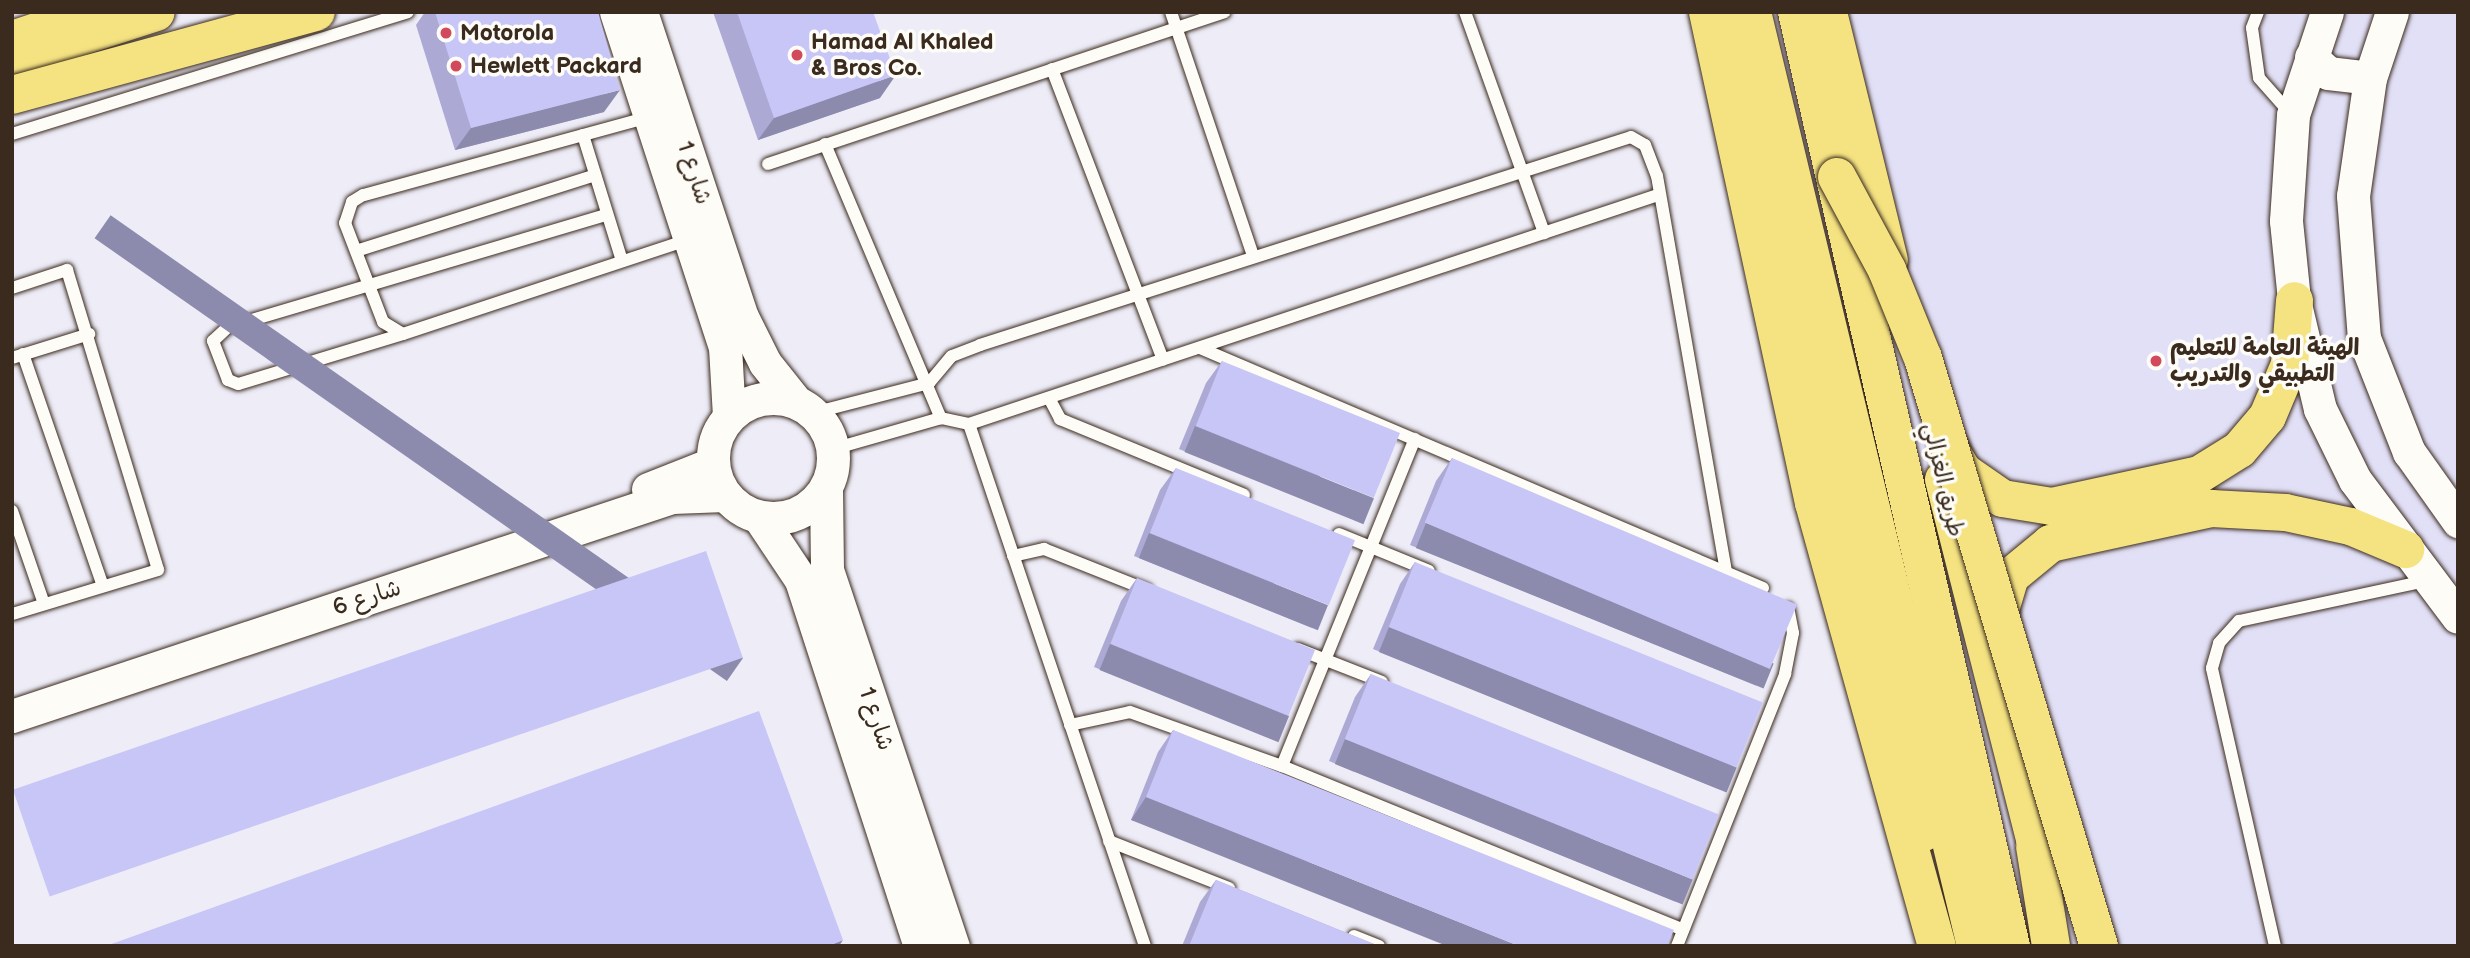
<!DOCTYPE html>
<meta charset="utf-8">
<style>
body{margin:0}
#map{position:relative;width:2470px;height:958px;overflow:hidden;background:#edecf7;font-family:"Balsamiq Sans","Playpen Sans Arabic",sans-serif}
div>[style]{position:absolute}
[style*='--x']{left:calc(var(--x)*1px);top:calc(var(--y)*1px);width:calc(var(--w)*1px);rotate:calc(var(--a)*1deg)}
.built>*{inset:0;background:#e2e0f7}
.roads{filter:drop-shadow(0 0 2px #3b2a1e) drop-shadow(0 0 2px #3b2a1e)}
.lane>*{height:12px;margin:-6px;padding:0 6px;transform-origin:6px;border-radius:6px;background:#fdfcf7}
.secondary>*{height:33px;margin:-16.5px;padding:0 16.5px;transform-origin:16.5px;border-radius:16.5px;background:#fdfcf7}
.secondary>.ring{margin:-16.5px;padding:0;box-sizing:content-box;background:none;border:33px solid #fdfcf7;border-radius:50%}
.primary>*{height:37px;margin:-18.5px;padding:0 18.5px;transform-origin:18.5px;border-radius:18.5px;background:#f5e382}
.highway>*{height:38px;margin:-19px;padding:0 19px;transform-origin:19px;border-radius:19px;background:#f5e382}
.bridges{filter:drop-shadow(0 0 2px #3b2a1e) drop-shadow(0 0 2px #3b2a1e)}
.highway-bridge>*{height:38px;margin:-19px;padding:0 19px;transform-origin:19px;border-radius:19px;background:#f5e382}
.wall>*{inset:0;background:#aca9d4}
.shaded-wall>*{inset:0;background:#8c8aad;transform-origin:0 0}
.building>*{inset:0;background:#c8c5f7;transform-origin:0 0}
.dots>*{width:19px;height:19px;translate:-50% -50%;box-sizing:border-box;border:4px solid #fdfcf7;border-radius:50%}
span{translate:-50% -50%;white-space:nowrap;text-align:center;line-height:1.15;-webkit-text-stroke:7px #fdfcf7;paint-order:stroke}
.poi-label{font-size:23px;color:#3b2a1e;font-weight:700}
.left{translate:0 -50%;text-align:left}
.street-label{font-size:23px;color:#3b2a1e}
.frame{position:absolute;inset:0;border:14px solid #3b2a1e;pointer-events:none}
</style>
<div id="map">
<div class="built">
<i style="clip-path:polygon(1772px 12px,2458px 12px,2458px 946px,1995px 946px)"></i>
</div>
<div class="roads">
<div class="lane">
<i style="--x:1171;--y:12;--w:257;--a:71.4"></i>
<i style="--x:1465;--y:12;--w:235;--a:70.3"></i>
<i style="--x:2258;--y:12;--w:17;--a:111"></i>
<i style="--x:2252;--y:28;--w:50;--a:82"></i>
<i style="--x:2259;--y:78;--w:48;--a:48.4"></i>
<i style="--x:1052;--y:69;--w:311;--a:69.1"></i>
<i style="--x:649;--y:117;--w:296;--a:164.7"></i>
<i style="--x:363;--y:195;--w:13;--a:148"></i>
<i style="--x:352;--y:202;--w:22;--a:108"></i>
<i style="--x:345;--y:223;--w:106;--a:69"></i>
<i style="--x:383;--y:322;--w:23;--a:31"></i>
<i style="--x:403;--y:334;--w:299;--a:-18.3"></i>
<i style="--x:12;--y:134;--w:414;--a:-17.1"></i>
<i style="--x:583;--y:135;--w:132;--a:72.8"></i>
<i style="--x:825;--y:144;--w:298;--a:67.1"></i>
<i style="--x:768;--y:164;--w:481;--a:-18.4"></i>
<i style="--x:356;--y:251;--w:251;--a:-17.6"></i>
<i style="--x:12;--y:288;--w:58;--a:-18.1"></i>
<i style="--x:67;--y:270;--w:313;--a:73.1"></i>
<i style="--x:158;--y:570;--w:152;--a:163.2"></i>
<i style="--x:403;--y:334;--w:172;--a:163.1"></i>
<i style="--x:238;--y:384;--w:11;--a:-158"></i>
<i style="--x:228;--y:380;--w:42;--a:-111"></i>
<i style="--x:213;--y:341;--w:21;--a:-43"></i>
<i style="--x:228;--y:327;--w:395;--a:-16.5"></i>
<i style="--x:1200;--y:348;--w:612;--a:23.09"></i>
<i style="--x:23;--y:354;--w:245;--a:71"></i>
<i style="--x:12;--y:358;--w:81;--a:-17.3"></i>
<i style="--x:1049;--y:398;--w:24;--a:62"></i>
<i style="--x:1060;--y:419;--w:199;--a:22.4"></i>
<i style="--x:813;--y:413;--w:120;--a:-14.5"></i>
<i style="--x:929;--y:383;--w:35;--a:-50"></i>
<i style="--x:952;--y:356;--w:30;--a:-21"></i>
<i style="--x:980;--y:345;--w:683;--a:-17.72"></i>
<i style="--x:1631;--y:137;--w:16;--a:30"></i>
<i style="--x:1645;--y:145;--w:33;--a:69"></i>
<i style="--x:1657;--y:176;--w:401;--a:80.1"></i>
<i style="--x:969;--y:424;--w:551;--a:71.37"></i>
<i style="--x:833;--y:449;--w:112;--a:-16"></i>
<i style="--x:941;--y:418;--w:29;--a:12"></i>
<i style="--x:969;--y:424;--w:726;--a:-18.39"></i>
<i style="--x:12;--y:511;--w:98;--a:71"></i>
<i style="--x:1339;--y:534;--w:97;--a:22.3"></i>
<i style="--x:1013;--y:556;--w:32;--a:-13"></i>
<i style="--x:1044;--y:549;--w:111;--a:21.7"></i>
<i style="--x:1298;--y:649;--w:90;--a:21.4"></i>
<i style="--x:1070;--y:725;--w:61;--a:-12.2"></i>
<i style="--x:1130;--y:712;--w:161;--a:19.6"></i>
<i style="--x:1282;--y:766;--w:433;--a:22.2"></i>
<i style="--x:1282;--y:766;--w:353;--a:-67.9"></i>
<i style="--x:1109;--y:841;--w:129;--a:21.4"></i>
<i style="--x:1354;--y:936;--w:27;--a:22"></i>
<i style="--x:1677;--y:946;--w:293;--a:-68.3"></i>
<i style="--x:1785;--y:674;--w:42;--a:-79"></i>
<i style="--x:1793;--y:633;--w:25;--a:-101"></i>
<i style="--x:2275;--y:946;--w:285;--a:-102.8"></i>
<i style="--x:2212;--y:668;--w:26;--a:-74"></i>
<i style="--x:2219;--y:643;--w:30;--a:-48"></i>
<i style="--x:2239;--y:621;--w:190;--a:-12.1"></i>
</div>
<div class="secondary">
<i style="--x:616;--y:12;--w:352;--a:72"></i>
<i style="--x:725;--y:347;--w:69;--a:86.7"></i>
<i style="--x:641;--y:12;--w:321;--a:71.7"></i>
<i style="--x:742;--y:317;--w:51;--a:63.4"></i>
<i style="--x:765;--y:363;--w:50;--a:51.5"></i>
<i style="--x:2327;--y:12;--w:108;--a:108.3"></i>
<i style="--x:2293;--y:115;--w:106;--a:93.8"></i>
<i style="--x:2286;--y:221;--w:79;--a:84.2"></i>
<i style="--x:2294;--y:300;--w:112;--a:76.6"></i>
<i style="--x:2320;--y:409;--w:79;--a:63.8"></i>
<i style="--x:2355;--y:480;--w:171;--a:53.1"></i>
<i style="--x:2392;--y:12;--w:70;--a:108.4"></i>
<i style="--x:2370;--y:78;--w:119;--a:98.2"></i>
<i style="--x:2353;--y:196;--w:142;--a:85.6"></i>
<i style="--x:2364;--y:338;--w:123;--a:68.5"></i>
<i style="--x:2409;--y:452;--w:85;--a:54.6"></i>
<i style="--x:2311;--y:57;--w:23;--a:43"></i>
<i style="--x:2328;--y:73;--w:42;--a:6.8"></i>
<i class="ring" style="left:713px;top:398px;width:87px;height:87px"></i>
<i style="--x:826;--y:488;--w:82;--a:89.3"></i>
<i style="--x:827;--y:570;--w:397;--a:71.5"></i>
<i style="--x:648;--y:489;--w:68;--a:-21.6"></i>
<i style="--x:759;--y:517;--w:76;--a:56.3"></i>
<i style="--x:801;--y:580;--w:385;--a:72"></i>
<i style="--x:12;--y:716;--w:695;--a:-18.36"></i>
<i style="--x:672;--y:497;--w:53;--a:-2.2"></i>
</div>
<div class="primary">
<i style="--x:1729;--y:12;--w:843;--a:76.69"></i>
<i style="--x:1828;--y:12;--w:255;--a:76.2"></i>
<i style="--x:12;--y:59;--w:151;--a:-18.1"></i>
<i style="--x:1948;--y:446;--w:29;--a:59"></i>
<i style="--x:1963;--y:471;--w:47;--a:34.7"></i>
<i style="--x:2002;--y:498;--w:50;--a:9.3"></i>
<i style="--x:2051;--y:506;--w:151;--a:-12.2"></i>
<i style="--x:2199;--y:474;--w:47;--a:-32"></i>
<i style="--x:2239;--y:449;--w:43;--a:-49.7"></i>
<i style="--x:2267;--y:416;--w:56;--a:-67.1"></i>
<i style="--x:2289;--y:364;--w:64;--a:-85.5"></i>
<i style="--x:1943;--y:479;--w:407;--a:75.8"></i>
<i style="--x:1995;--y:626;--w:52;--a:-73.3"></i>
<i style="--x:2010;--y:576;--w:52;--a:-39.5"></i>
<i style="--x:2050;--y:543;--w:165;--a:-12.3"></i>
<i style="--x:2211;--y:508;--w:74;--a:3.1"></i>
<i style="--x:2285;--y:512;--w:66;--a:12.2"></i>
<i style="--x:2350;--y:526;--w:60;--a:22.7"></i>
</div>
<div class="highway">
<i style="--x:1708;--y:12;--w:502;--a:77.82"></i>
<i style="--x:1814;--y:503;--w:460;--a:74.5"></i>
<i style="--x:1752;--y:12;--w:960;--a:76.51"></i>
<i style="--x:1797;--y:12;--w:958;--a:77.1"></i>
<i style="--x:12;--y:40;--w:89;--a:-18.4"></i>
<i style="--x:2035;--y:846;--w:101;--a:80.9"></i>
</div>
</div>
<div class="bridges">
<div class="highway-bridge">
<i style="--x:12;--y:95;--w:315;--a:-15.3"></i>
<i style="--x:1837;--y:177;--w:106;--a:61.7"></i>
<i style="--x:1887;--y:270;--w:95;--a:67.8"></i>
<i style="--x:1923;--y:358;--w:614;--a:73.34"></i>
</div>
</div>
<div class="wall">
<i style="clip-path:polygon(425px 12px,598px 12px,604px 112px,455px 150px,416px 25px)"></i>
<i style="clip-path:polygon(713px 12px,873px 12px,880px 98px,758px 140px)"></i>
<i style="clip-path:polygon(1222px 361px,1358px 521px,1179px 449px,1206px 383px)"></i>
<i style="clip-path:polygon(1452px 458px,1757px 686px,1410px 545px,1436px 481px)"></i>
<i style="clip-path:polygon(1176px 468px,1312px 628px,1134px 556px,1160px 490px)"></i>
<i style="clip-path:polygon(1415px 562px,1736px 768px,1721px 790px,1373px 649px,1400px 584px)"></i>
<i style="clip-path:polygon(1137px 578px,1289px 716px,1273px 739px,1094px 667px,1121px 601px)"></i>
<i style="clip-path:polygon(1371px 674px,1676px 902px,1329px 761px,1355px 697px)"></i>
<i style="clip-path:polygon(1173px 730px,1667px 946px,1131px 820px,1158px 752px)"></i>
<i style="clip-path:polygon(1216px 880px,1379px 946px,1182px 946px,1200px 902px)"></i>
</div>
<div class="shaded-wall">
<i style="clip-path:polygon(896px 75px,880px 98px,758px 140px,774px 118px)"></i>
<i style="clip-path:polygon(620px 90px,604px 112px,455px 150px,471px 128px)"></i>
<i style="left:1195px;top:426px;width:193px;height:28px;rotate:22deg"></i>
<i style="left:1426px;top:523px;width:375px;height:27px;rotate:22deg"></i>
<i style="left:1149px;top:533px;width:193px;height:27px;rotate:22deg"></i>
<i style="left:1389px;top:627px;width:375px;height:27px;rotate:22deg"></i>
<i style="left:1110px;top:644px;width:193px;height:28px;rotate:22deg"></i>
<i style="left:743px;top:658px;width:28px;height:772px;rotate:125deg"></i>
<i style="left:1345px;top:739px;width:375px;height:27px;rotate:22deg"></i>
<i style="clip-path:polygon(1146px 797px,1519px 946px,1447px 946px,1131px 820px)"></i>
<i style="clip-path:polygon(843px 940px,839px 946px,828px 946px)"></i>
</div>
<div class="building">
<i style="clip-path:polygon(435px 12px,598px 12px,620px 90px,471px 128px)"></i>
<i style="clip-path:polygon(737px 12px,873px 12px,896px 75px,774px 118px)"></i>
<i style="left:1222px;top:361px;width:192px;height:70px;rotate:22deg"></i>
<i style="left:1452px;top:458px;width:375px;height:70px;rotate:23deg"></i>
<i style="left:1176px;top:468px;width:193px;height:70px;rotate:22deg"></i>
<i style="left:706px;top:551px;width:113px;height:733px;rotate:71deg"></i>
<i style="left:1415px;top:562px;width:375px;height:70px;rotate:22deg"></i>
<i style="left:1137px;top:578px;width:192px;height:71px;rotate:22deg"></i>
<i style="left:1371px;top:674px;width:375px;height:70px;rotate:22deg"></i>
<i style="clip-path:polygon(759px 711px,843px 940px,828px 946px,106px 946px)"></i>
<i style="clip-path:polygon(1173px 730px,1674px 930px,1667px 946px,1519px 946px,1146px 797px)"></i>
<i style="clip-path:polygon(1216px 880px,1379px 946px,1189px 946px)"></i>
</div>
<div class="dots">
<i style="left:446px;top:33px;background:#d1495b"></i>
<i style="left:797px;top:55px;background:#d1495b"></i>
<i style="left:456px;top:66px;background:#d1495b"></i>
<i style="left:2156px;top:361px;background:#d1495b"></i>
</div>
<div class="poi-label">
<span class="left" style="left:460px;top:33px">Motorola</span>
<span class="left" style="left:811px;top:55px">Hamad Al Khaled<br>&amp; Bros Co.</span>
<span class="left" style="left:470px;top:66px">Hewlett Packard</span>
<span class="left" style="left:2170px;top:361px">الهيئة العامة للتعليم<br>التطبيقي والتدريب</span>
</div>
<div class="street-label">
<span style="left:694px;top:173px;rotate:72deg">شارع 1</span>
<span style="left:1943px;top:480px;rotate:77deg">طريق الغزالي</span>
<span style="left:367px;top:598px;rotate:-18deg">شارع 6</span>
<span style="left:876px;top:719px;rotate:71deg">شارع 1</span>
</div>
<div class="frame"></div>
</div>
